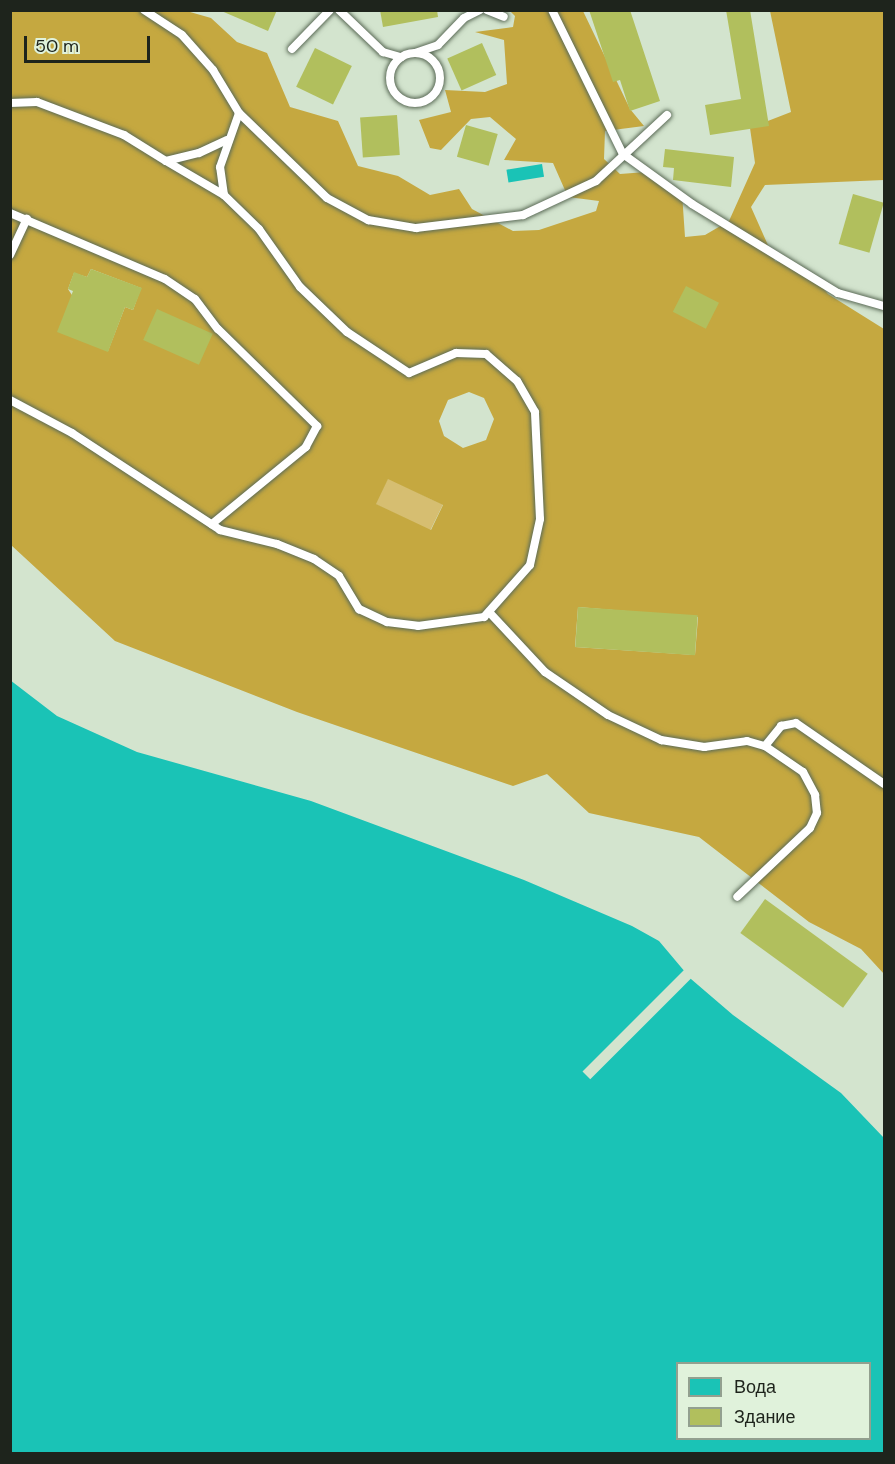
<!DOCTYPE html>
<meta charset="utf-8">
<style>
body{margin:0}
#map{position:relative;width:895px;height:1464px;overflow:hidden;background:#d3e4ce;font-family:"DM Sans",sans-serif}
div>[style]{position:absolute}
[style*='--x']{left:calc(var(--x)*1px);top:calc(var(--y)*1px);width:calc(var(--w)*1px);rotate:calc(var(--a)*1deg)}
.green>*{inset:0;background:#d6be71;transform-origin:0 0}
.forest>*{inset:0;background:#c5a840}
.water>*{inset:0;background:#1ac3b6;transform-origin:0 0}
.pier>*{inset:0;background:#d3e4ce;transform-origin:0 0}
.building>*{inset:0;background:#b1bf5d;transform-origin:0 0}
.roads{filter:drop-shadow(0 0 2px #5b6b57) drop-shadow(0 0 2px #5b6b57)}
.service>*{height:8px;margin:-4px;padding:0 4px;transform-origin:4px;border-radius:4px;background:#fff}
.service>.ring{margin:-4px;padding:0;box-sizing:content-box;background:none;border:8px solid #fff;border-radius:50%}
span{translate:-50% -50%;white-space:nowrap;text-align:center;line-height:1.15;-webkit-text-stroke:6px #e0f2db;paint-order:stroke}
.frame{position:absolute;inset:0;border:12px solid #1e241c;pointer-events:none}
.legend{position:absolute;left:676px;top:1362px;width:195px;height:78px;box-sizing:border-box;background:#e0f2db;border:2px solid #92a08f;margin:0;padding:8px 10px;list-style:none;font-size:18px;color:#1e241c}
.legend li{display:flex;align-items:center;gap:12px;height:30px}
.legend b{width:30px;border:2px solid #92a08f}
.scale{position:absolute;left:24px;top:36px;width:126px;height:27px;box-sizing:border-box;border:3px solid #1e241c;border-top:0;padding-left:8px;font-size:18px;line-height:21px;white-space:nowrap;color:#1e241c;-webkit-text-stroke:4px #e0f2db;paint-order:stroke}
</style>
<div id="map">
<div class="green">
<i style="left:388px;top:478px;width:61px;height:29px;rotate:26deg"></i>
</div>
<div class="forest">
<i style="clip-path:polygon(evenodd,183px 10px,211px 18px,237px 42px,267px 53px,290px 107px,338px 121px,358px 166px,398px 176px,430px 195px,459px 189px,472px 209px,513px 231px,539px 230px,596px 211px,599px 201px,568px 197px,553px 163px,504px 160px,516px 139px,490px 117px,471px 119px,441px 150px,430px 148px,419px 120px,451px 112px,445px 90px,485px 92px,507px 84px,504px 40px,475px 32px,513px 27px,515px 16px,510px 11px,583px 11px,630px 109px,644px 126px,605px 131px,604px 159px,620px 174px,646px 172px,682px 193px,685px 237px,705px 235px,729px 221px,755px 163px,750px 128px,791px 112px,770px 11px,884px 11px,884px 180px,765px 185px,751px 207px,775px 261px,805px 268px,828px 294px,884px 329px,884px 974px,861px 949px,809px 922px,699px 837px,589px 813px,547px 774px,513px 786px,297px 712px,115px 641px,11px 545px,10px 11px,183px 10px,91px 269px,141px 288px,133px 310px,125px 307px,108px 351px,68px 289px,74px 273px,87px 277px,91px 269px,183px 10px,469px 392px,484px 398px,494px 419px,486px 440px,463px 448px,444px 436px,439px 421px,448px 400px,469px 392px,183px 10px,388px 479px,443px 505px,431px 530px,376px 504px,388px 479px,183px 10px,578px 607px,698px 617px,695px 655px,575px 647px,578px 607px)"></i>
</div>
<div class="water">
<i style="left:542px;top:164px;width:13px;height:36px;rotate:81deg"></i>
<i style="clip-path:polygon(evenodd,10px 680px,57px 716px,137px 752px,311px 801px,524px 880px,632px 926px,659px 941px,691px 979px,733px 1015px,841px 1093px,884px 1138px,884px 1453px,11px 1453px,10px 680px,678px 1364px,870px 1364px,870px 1438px,678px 1438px,678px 1364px)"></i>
</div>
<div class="pier">
<i style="left:685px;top:969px;width:11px;height:145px;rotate:45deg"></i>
</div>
<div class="building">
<i style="clip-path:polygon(219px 10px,277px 10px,268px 31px)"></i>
<i style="clip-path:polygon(380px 10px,437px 10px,438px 17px,383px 27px)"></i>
<i style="clip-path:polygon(589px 10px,630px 10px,660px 101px,630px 111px,620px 80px,613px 82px)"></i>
<i style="clip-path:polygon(726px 10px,750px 10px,769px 126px,710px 135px,705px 105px,741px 99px)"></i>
<i style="left:482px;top:43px;width:35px;height:38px;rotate:66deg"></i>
<i style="left:315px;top:48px;width:41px;height:43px;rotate:26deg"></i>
<i style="left:397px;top:115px;width:40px;height:37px;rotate:86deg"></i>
<i style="left:466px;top:125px;width:33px;height:33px;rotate:16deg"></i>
<i style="clip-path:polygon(665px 149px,734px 157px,731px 187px,673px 180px,674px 168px,663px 167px)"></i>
<i style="left:853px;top:194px;width:32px;height:52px;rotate:16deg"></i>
<i style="clip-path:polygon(91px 269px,142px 288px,133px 310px,125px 307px,108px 352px,57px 332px,73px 291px,68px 289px,74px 272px,87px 277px)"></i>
<i style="left:686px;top:286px;width:37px;height:29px;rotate:27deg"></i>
<i style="left:157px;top:309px;width:61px;height:34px;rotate:24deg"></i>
<i style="left:578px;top:607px;width:120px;height:40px;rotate:4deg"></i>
<i style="left:765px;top:899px;width:127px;height:42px;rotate:36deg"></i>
</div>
<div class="roads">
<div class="service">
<i style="--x:144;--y:10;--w:45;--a:33.3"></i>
<i style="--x:182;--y:35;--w:47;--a:48.5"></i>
<i style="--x:213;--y:70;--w:50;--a:58.8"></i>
<i style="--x:239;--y:113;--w:122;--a:44"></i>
<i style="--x:327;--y:198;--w:47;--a:28.2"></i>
<i style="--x:368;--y:220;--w:49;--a:9.5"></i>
<i style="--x:416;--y:228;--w:108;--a:-6.9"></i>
<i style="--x:523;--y:215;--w:81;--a:-25"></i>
<i style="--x:596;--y:181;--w:97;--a:-42.9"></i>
<i style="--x:339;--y:10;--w:61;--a:43.7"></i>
<i style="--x:383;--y:52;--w:19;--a:16"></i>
<i style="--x:487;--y:10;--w:18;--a:22"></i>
<i style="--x:552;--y:10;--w:161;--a:63.8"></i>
<i style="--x:623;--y:154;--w:85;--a:35.9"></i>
<i style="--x:692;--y:204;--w:171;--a:31.4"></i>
<i style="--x:838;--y:293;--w:48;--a:15.8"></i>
<i style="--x:292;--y:49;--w:54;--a:-45.7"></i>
<i style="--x:415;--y:53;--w:24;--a:-19"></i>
<i style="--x:438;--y:45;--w:37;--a:-46"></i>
<i style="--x:464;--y:18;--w:18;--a:-27"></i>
<i class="ring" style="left:390px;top:53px;width:42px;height:42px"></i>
<i style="--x:10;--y:103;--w:27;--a:-2"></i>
<i style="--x:37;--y:102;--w:93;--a:20.8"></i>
<i style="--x:124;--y:135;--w:49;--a:31.8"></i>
<i style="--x:166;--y:161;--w:34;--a:-14"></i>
<i style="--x:199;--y:153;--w:31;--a:-25"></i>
<i style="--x:224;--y:195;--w:28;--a:-98"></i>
<i style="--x:220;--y:167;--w:57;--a:-70.6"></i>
<i style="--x:10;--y:213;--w:168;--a:23.1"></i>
<i style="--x:165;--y:279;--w:36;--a:34"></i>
<i style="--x:195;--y:299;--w:38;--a:53"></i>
<i style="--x:218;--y:329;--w:139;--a:44.4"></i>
<i style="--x:317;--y:426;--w:24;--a:118"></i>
<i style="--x:306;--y:447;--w:122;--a:140.7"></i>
<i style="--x:10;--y:255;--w:40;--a:-65"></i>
<i style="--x:10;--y:400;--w:70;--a:28"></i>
<i style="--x:72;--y:433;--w:177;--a:33.2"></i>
<i style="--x:220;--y:530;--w:59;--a:13.8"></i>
<i style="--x:277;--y:544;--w:40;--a:22"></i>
<i style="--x:314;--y:559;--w:30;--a:34"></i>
<i style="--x:339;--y:576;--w:39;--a:59"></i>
<i style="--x:359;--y:609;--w:31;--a:25"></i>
<i style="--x:387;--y:622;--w:31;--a:7"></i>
<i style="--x:418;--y:626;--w:67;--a:-7.8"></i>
<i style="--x:484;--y:617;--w:69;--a:-48.5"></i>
<i style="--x:530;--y:565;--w:47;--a:-77.7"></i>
<i style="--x:540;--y:519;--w:107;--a:-92.7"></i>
<i style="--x:535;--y:412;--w:36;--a:-120"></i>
<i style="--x:517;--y:381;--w:41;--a:-138.9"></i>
<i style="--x:486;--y:354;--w:30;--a:-178"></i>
<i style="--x:456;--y:353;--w:51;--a:156.9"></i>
<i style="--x:409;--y:373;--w:74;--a:-146.5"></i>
<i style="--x:347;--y:332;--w:65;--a:-136.2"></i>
<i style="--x:300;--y:287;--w:71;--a:-125.3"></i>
<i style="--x:259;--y:229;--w:49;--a:-135.8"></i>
<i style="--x:224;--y:195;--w:67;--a:-149.6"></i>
<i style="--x:489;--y:612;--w:82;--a:47"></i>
<i style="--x:545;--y:672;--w:76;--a:34.3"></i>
<i style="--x:608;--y:715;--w:59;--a:25.3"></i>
<i style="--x:661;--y:740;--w:44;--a:9.2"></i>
<i style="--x:704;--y:747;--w:43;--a:-7.9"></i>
<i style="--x:747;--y:741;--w:19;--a:16"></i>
<i style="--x:765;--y:746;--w:46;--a:34.4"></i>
<i style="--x:803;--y:772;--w:26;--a:62"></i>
<i style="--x:815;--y:795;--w:18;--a:84"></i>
<i style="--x:817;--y:813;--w:17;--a:115"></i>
<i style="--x:810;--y:828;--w:100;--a:136.6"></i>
<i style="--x:765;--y:746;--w:26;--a:-51"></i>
<i style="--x:781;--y:726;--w:15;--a:-11"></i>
<i style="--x:796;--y:723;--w:107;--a:34.7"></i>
</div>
</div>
<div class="frame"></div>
<ul class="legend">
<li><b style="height:16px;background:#1ac3b6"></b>Вода</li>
<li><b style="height:16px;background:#b1bf5d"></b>Здание</li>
</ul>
<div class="scale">50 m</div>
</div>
